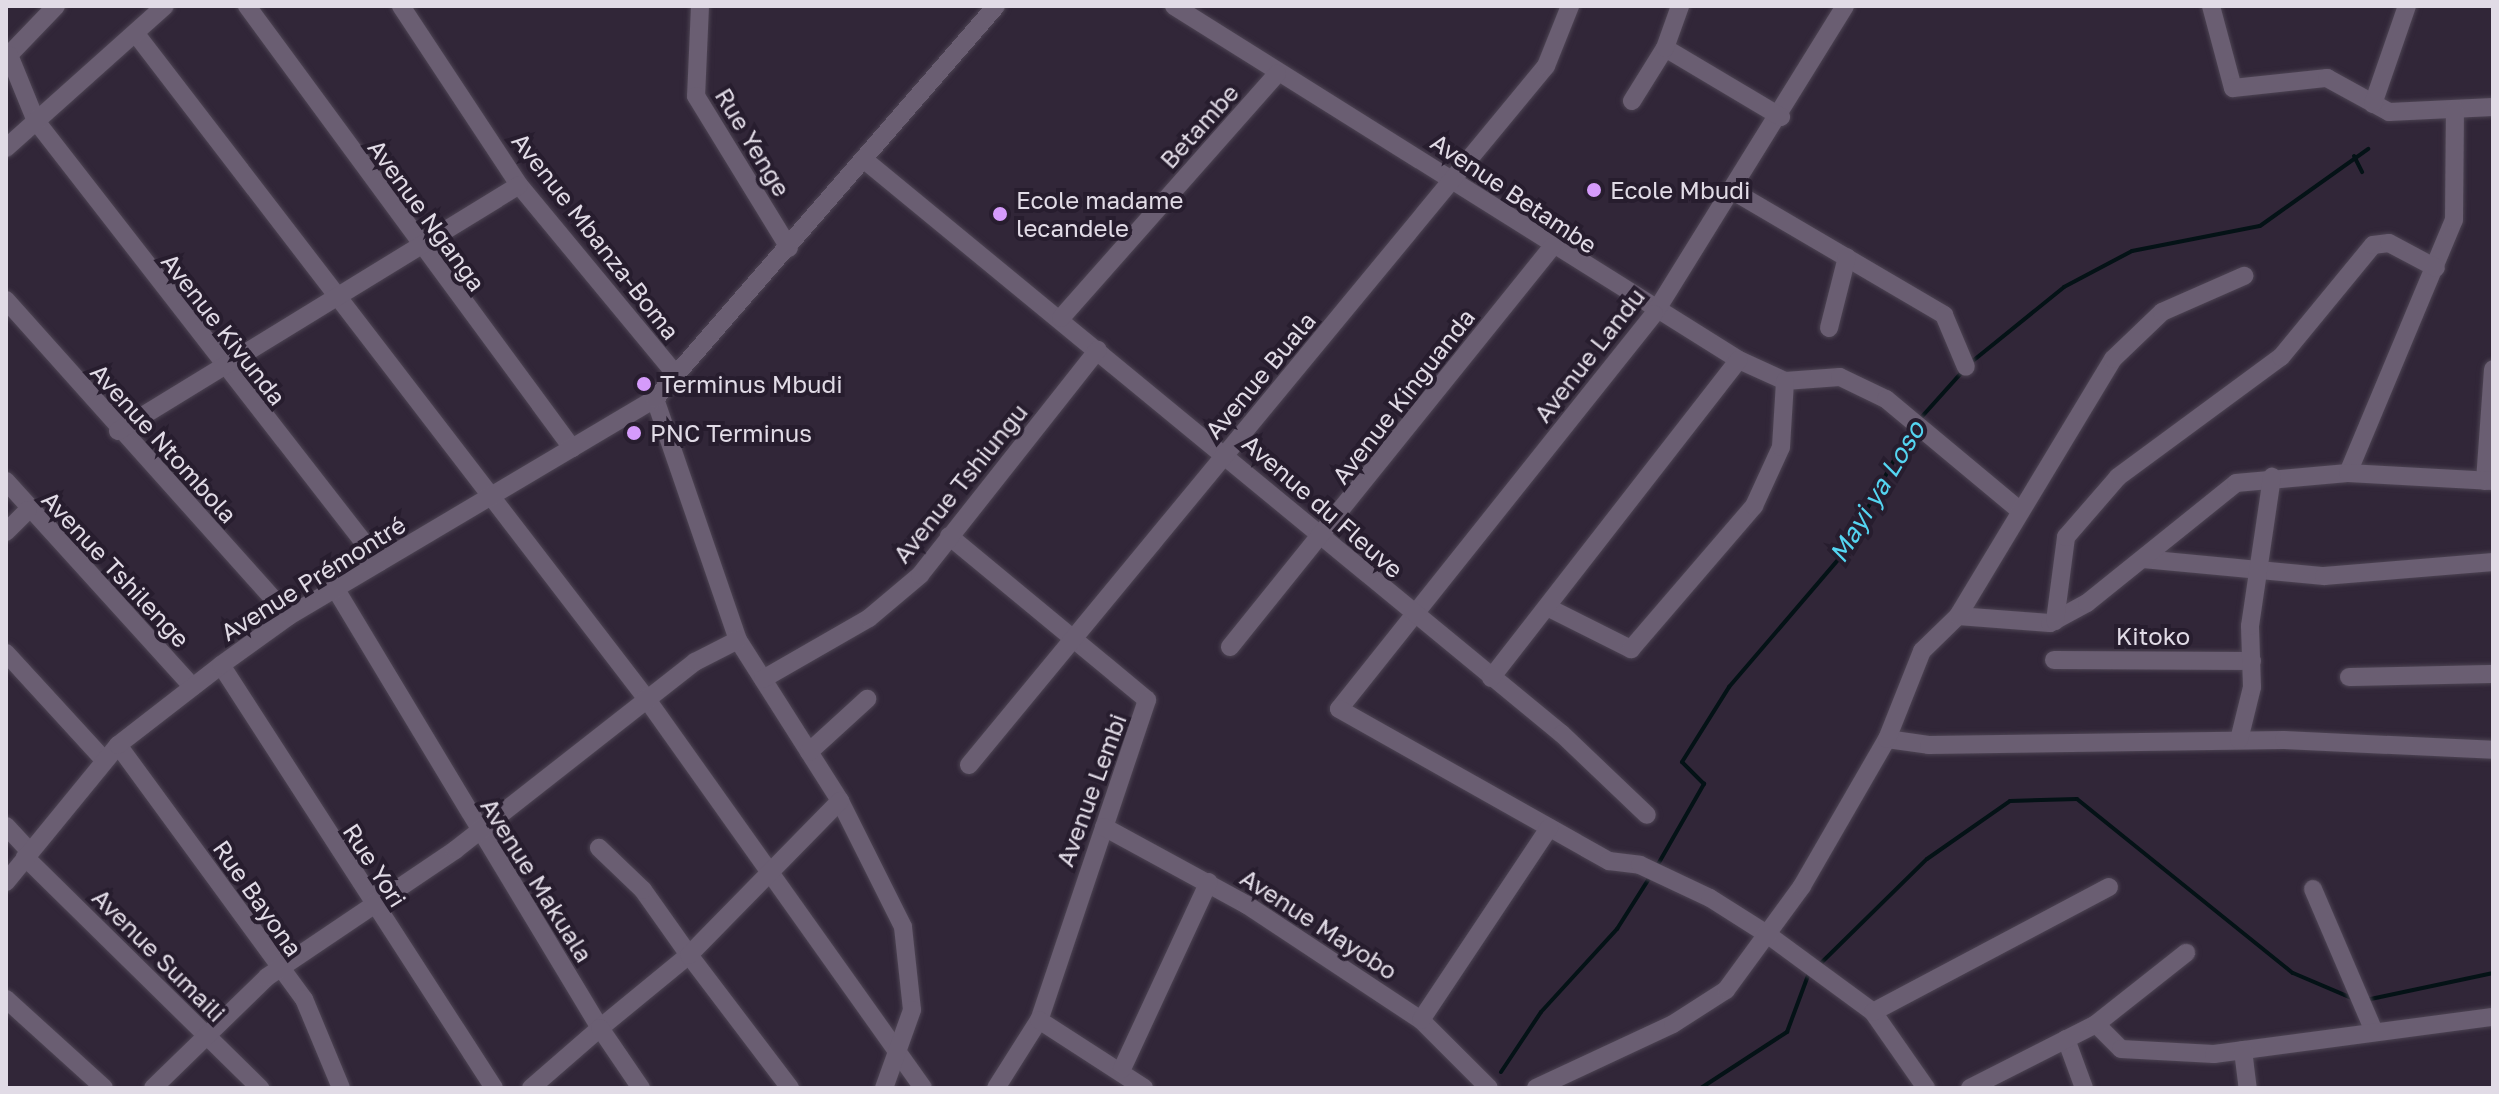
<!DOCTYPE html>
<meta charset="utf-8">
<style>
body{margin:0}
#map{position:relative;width:2499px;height:1094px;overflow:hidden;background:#312638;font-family:"Golos Text",sans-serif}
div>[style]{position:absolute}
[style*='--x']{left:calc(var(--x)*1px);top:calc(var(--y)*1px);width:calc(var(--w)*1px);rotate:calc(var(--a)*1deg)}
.stream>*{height:4px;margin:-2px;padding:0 2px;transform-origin:2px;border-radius:2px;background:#041216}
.roads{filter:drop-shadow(0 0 2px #4d4453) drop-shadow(0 0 2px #4d4453)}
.minor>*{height:18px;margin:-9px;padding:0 9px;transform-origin:9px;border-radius:9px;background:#6a5e72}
.dots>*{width:22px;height:22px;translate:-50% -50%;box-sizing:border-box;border:4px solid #271d2e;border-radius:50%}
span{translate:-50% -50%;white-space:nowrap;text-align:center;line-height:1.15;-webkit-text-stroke:8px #271d2e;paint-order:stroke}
.street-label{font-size:24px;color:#e1dbe6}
.poi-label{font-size:24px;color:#e1dbe6}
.left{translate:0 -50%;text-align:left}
.water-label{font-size:26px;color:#54d5f1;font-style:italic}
.frame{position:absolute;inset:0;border:8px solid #e1dbe6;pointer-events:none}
</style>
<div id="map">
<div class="stream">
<i style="--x:2354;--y:156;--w:18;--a:63"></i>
<i style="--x:1969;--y:364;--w:122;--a:-39"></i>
<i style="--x:2064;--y:287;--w:77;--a:-27.9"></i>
<i style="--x:2132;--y:251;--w:130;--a:-11.1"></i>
<i style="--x:2260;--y:226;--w:133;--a:-35.5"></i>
<i style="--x:1918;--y:421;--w:67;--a:-48"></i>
<i style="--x:1657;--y:866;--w:95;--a:-60.2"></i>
<i style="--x:1704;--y:784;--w:31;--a:-135"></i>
<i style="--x:1682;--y:762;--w:89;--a:-57.9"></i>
<i style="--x:1729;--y:687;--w:174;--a:-49.4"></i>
<i style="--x:1842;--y:555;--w:146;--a:-61.3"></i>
<i style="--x:1819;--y:965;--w:151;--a:-44.5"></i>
<i style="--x:1927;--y:859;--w:101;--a:-34.9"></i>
<i style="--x:2010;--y:801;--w:67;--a:-1.7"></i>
<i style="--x:2077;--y:799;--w:277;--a:38.9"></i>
<i style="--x:2293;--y:973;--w:66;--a:23.1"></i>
<i style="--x:2366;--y:1000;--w:130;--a:-12"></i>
<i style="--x:1501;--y:1072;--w:72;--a:-56.3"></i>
<i style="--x:1541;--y:1012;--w:113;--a:-47.5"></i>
<i style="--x:1617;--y:929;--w:62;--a:-57.6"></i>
<i style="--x:1701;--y:1088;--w:103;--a:-33.1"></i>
<i style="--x:1787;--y:1032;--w:63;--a:-69.6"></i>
</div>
<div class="roads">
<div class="minor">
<i style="--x:56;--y:6;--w:68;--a:133.8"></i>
<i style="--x:9;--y:55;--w:71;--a:67.8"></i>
<i style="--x:36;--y:121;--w:559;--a:52.13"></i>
<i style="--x:247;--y:6;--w:549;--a:53.67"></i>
<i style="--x:401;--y:6;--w:214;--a:56.6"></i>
<i style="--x:519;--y:185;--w:246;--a:50.4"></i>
<i style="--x:700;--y:6;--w:90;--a:92.5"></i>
<i style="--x:696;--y:96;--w:178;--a:58.5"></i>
<i style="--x:1174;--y:6;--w:667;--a:32.07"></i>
<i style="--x:1739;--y:360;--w:51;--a:24.5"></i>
<i style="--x:1785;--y:381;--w:55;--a:-4.2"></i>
<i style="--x:1840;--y:377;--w:51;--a:25.6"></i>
<i style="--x:1886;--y:399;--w:173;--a:39.8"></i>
<i style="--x:1845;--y:6;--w:362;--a:121.8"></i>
<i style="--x:1654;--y:314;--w:505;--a:128.57"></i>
<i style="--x:1339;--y:709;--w:310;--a:29.4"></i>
<i style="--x:1609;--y:861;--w:31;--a:7"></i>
<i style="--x:1640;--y:865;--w:77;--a:25.2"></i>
<i style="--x:1710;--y:898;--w:67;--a:32.3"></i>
<i style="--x:1767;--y:934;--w:132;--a:36.3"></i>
<i style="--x:1873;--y:1012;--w:93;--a:55.1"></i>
<i style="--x:2211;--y:6;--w:85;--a:75"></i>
<i style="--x:2233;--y:88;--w:95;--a:-6.1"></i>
<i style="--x:2327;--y:78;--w:71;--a:28.7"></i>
<i style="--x:2389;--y:112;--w:104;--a:-2.8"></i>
<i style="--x:136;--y:34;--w:837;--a:52.47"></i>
<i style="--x:646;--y:698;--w:478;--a:54.6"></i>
<i style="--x:1665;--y:48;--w:135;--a:30.7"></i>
<i style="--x:1632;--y:101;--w:62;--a:-58.1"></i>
<i style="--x:1665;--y:48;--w:45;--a:-70.3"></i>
<i style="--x:2373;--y:104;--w:104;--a:-70.9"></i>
<i style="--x:6;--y:148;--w:213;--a:-41.8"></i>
<i style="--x:867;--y:162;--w:900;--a:39.46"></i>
<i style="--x:1562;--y:734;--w:117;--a:43.6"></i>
<i style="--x:1733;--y:191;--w:245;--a:30.4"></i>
<i style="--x:1944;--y:315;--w:56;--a:67.1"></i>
<i style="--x:6;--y:300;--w:424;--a:48.2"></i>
<i style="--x:1061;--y:318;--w:326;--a:-48.5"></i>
<i style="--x:1829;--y:328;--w:73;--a:-75.8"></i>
<i style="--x:655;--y:399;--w:255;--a:71"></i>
<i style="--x:738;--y:640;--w:191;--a:57.6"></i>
<i style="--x:840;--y:801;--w:141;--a:63.4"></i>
<i style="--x:903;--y:927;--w:83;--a:83.8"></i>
<i style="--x:912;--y:1010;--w:83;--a:109.7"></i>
<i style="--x:118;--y:431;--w:470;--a:-31.5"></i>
<i style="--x:2348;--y:473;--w:274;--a:-67.3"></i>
<i style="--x:2454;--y:220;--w:111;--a:-89.5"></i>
<i style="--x:6;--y:481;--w:278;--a:47.8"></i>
<i style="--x:2485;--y:481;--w:112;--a:-85.9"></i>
<i style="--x:6;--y:532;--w:31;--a:-45"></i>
<i style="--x:949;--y:536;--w:257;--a:39.6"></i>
<i style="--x:1147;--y:700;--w:338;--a:108.6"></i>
<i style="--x:1039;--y:1020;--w:80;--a:122.3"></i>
<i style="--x:2143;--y:559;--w:182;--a:5.4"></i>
<i style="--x:2324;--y:576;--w:170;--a:-4.7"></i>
<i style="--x:335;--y:588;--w:514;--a:58.94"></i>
<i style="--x:600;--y:1028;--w:115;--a:-39.4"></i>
<i style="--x:689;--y:955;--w:80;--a:-125.3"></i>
<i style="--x:643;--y:890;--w:61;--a:-136.3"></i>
<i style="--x:1549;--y:608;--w:92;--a:26.6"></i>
<i style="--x:1631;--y:649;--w:189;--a:-49.3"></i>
<i style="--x:1754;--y:506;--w:65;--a:-65.4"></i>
<i style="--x:1781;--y:447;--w:66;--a:-86.5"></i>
<i style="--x:1958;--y:616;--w:92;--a:4.4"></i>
<i style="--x:2050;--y:623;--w:42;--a:-28.4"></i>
<i style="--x:2087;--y:603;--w:191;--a:-38.8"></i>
<i style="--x:2236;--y:483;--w:112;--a:-5.1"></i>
<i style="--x:2348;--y:473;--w:145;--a:3.2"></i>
<i style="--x:2055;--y:621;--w:85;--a:-82.5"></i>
<i style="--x:2066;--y:537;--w:79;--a:-49.1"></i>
<i style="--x:2118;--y:477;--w:202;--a:-36.4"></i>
<i style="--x:2281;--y:357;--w:145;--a:-50.6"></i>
<i style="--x:2373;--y:245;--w:16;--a:-7"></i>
<i style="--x:2389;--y:243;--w:53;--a:28"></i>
<i style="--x:1230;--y:647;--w:514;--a:-51.17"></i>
<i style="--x:6;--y:653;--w:145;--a:47.5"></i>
<i style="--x:2054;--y:660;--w:198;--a:0.3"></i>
<i style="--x:221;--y:665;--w:503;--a:57.16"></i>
<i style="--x:2349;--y:677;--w:144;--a:-1.2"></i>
<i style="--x:1491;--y:678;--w:403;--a:-52.1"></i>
<i style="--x:763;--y:679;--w:122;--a:-29.9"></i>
<i style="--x:869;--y:618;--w:67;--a:-40.1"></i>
<i style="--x:920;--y:575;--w:287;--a:-51.7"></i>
<i style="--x:1887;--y:739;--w:42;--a:8.1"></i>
<i style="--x:1929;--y:745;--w:355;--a:-0.8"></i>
<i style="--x:2284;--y:740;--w:209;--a:2.7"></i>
<i style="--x:2239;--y:740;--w:55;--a:-76.2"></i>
<i style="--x:2252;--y:687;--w:61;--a:-91.9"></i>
<i style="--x:2250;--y:626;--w:151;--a:-81.6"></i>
<i style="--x:118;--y:745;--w:315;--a:53.8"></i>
<i style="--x:304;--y:999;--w:96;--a:67.4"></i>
<i style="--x:809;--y:752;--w:79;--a:-42.4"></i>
<i style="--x:969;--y:765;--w:906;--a:-50.46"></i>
<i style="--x:1546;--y:66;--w:65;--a:-68.2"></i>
<i style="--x:6;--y:826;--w:33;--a:47"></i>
<i style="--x:1104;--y:827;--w:163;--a:28.6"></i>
<i style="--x:1247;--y:905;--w:209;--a:33.5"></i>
<i style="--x:1421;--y:1020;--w:96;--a:45"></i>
<i style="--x:25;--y:857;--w:330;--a:44.5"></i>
<i style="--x:6;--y:882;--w:177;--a:-50.7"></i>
<i style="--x:118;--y:745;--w:130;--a:-37.8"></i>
<i style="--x:221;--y:665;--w:84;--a:-35.8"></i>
<i style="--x:289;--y:616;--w:425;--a:-30.7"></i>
<i style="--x:655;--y:399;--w:520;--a:-49.05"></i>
<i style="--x:2313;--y:889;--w:155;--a:66.8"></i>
<i style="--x:6;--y:999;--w:132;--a:42.2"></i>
<i style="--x:1873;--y:1012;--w:267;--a:-27.9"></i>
<i style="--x:1039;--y:1020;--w:125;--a:32.9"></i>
<i style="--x:1421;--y:1020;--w:231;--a:-56.3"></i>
<i style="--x:2096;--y:1024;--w:35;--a:45"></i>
<i style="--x:2121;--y:1049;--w:93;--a:3.1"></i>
<i style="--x:2214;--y:1054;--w:281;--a:-7.6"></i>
<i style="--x:2066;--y:1039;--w:52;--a:69.8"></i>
<i style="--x:2243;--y:1050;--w:38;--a:83"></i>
<i style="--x:1122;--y:1069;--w:206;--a:-65.1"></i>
<i style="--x:153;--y:1088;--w:159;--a:-44.2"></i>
<i style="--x:267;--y:977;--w:227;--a:-34"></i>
<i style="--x:455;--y:850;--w:305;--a:-38.1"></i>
<i style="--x:695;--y:662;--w:48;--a:-27.1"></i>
<i style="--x:531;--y:1088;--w:91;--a:-41"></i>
<i style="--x:600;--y:1028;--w:73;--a:55.7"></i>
<i style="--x:790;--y:1088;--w:167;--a:-127.2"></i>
<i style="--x:689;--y:955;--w:216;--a:-45.6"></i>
<i style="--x:1536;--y:1088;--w:151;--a:-25"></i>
<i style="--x:1673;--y:1024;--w:63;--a:-32.7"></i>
<i style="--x:1726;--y:990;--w:129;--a:-53.8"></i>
<i style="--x:1802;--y:886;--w:170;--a:-60"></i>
<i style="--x:1887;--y:739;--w:95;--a:-68.3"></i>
<i style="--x:1922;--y:651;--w:50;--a:-44.2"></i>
<i style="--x:1958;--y:616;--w:300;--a:-58.9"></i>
<i style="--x:2113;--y:359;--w:68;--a:-43.8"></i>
<i style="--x:2162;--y:312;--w:90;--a:-23.7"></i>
<i style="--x:1970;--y:1088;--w:141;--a:-26.9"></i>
<i style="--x:2096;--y:1024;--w:115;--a:-38.3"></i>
</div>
</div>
<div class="dots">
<i style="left:1594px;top:190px;background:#d59bfb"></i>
<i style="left:1000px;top:214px;background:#d59bfb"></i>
<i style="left:644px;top:384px;background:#d59bfb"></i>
<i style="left:634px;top:433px;background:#d59bfb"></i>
</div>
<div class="street-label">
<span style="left:1199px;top:126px;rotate:-48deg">Betambe</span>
<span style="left:753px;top:142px;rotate:59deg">Rue Yenge</span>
<span style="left:1514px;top:193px;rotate:34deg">Avenue Betambe</span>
<span style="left:427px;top:215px;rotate:54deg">Avenue Nganga</span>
<span style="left:596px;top:236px;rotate:52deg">Avenue Mbanza-Boma</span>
<span style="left:224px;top:329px;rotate:52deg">Avenue Kivunda</span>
<span style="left:1589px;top:355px;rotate:-52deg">Avenue Landu</span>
<span style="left:1260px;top:375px;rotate:-50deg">Avenue Buala</span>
<span style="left:1403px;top:396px;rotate:-52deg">Avenue Kinguanda</span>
<span style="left:164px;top:443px;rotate:48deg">Avenue Ntombola</span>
<span style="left:960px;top:483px;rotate:-51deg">Avenue Tshiungu</span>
<span style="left:1323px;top:506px;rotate:41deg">Avenue du Fleuve</span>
<span style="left:116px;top:569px;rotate:47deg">Avenue Tshilenge</span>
<span style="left:313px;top:578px;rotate:-32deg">Avenue Prémontré</span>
<span style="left:2153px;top:636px">Kitoko</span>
<span style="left:1091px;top:790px;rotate:-70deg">Avenue Lembi</span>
<span style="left:375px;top:865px;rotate:57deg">Rue Yori</span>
<span style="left:537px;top:880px;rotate:58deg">Avenue Makuala</span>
<span style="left:258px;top:898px;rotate:55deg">Rue Bayona</span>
<span style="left:1319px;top:924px;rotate:33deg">Avenue Mayobo</span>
<span style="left:159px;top:955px;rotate:45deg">Avenue Sumaili</span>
</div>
<div class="poi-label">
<span class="left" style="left:1610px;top:190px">Ecole Mbudi</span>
<span class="left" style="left:1016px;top:214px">Ecole madame<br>lecandele</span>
<span class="left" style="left:660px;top:384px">Terminus Mbudi</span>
<span class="left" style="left:650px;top:433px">PNC Terminus</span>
</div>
<div class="water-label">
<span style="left:1877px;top:492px;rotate:-59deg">Mayi ya Loso</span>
</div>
<div class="frame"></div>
</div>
